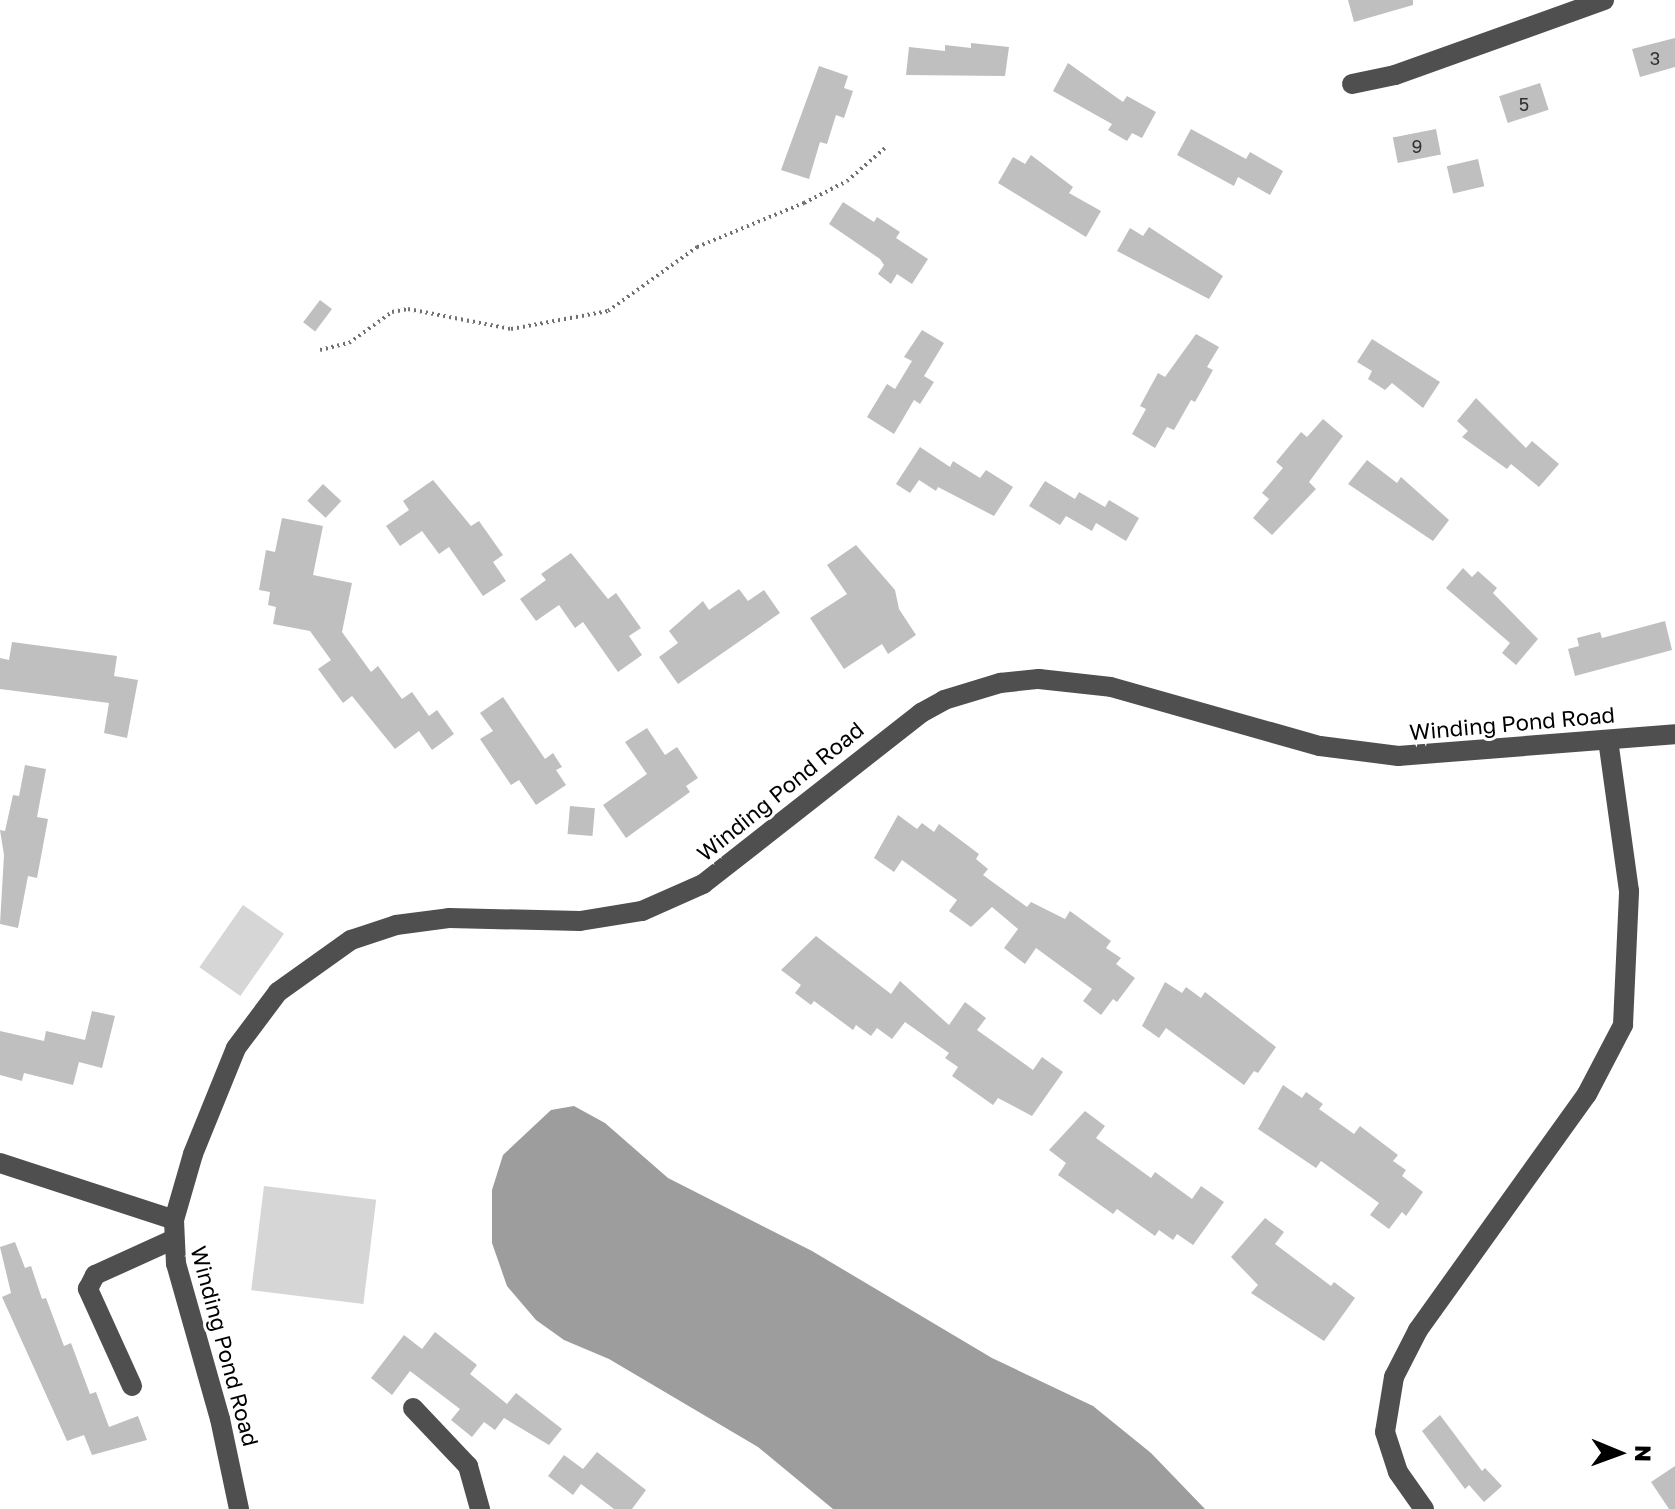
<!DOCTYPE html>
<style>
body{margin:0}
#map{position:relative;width:1675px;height:1509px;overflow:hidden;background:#fff;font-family:"Golos Text",sans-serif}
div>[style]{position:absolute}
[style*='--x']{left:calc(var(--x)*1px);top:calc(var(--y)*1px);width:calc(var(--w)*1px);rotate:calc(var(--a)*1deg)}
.green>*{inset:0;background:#d6d6d6;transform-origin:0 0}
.water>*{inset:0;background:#9d9d9d}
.building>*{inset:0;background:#bfbfbf;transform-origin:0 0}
.path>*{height:4px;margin-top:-2px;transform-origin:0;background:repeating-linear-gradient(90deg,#717171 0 2px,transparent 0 6px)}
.minor>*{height:20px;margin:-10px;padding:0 10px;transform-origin:10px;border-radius:10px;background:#4f4f4f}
span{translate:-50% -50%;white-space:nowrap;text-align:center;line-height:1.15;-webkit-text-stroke:6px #fff;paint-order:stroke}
.number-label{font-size:18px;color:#303030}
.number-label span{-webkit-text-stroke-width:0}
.street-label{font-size:22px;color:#000}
.north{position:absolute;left:1579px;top:1413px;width:80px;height:80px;-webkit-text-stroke:6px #fff;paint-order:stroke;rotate:91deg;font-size:22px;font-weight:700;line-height:32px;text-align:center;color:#000}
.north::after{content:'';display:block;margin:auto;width:28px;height:36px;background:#000;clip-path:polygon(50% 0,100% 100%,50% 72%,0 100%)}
</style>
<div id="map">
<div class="green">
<i style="left:243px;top:905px;width:50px;height:76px;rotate:35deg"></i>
<i style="left:264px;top:1186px;width:113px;height:105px;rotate:7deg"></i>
</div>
<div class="water">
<i style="clip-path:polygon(574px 1106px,605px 1123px,668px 1178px,812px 1251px,992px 1358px,1093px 1406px,1151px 1453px,1205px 1509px,833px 1509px,758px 1447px,609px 1359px,564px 1340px,536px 1320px,507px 1286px,492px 1243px,492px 1190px,503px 1155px,551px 1110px)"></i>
</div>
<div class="building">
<i style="clip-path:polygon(1348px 0,1413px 0,1413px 5px,1354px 22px)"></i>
<i style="clip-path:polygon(1675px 38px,1675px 67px,1640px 77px,1632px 49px)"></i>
<i style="clip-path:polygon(971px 43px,1009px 47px,1005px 76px,906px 75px,909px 47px,945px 51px,945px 45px,971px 48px)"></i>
<i style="clip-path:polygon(1068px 63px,1123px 102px,1127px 96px,1156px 112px,1142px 138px,1132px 133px,1127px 141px,1108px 130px,1112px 124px,1053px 91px)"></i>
<i style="clip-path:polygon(819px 66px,848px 76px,844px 88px,853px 91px,844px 118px,836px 115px,827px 144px,820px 142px,809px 179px,781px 170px)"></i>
<i style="left:1540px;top:83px;width:28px;height:43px;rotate:72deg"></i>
<i style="clip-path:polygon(1191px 129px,1246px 159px,1250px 152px,1283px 171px,1270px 195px,1238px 177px,1234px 186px,1177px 155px)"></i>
<i style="left:1436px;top:129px;width:26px;height:44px;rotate:79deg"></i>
<i style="clip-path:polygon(1031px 155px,1073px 187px,1069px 193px,1101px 211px,1086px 237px,998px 183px,1013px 157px,1025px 164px)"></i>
<i style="left:1478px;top:159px;width:28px;height:32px;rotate:77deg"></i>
<i style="clip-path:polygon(843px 202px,874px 222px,877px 217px,900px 232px,896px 238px,928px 259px,912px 284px,897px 274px,891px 284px,878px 274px,884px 265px,880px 259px,829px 224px)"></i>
<i style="clip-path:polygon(1149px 227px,1223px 276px,1209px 299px,1117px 251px,1130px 228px,1143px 236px)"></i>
<i style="left:320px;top:300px;width:15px;height:28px;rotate:37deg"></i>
<i style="clip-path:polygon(922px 330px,944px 343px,924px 376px,934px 382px,920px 404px,914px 400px,894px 434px,867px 417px,887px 384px,895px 389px,912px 361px,904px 357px)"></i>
<i style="clip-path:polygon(1196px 334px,1219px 347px,1207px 367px,1213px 370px,1195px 402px,1191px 400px,1174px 430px,1167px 427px,1155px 448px,1132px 434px,1146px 409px,1140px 406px,1158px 373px,1165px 377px)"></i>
<i style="clip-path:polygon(1372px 339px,1440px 382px,1423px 408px,1392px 383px,1385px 390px,1368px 379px,1372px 371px,1357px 362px)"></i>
<i style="clip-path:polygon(1476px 398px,1526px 448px,1532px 441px,1559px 464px,1539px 487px,1511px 464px,1507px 469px,1462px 437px,1468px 431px,1457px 421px)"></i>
<i style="clip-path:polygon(1323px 419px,1343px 436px,1309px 482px,1316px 489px,1272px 535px,1253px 518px,1269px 499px,1262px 493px,1283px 468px,1276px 462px,1301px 432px,1307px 437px)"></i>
<i style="clip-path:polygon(920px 447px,950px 467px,953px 461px,980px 478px,986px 470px,1013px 487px,994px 516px,938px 487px,936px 491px,919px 480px,910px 493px,896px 484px)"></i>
<i style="clip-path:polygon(1367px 460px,1397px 483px,1401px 477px,1449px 520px,1433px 541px,1348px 484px)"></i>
<i style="clip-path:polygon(433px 480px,471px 526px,479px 521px,503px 555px,493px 562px,506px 581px,483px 596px,449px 547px,439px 554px,422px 531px,400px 546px,386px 526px,409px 510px,403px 501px)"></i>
<i style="clip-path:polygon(1045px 481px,1075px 499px,1079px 492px,1105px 507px,1109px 500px,1139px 518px,1126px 541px,1096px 523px,1092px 531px,1066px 516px,1060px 525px,1029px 506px)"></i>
<i style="left:323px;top:484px;width:25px;height:23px;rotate:43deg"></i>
<i style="clip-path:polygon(282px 518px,323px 526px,313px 575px,352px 583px,342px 632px,371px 672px,378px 666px,402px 699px,412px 692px,429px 716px,437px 710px,454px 734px,432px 750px,419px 731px,395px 749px,352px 696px,343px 703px,318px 669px,331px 660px,310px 631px,273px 624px,276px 607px,268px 605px,270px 592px,259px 590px,266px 550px,275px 552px)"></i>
<i style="clip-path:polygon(856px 545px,895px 590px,899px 609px,916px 635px,888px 654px,882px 644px,844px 669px,810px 618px,847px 594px,827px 565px)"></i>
<i style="clip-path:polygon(571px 553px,608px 599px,616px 593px,641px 628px,629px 636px,642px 655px,618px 672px,583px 622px,575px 628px,559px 605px,536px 621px,520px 599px,546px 580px,541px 574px)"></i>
<i style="clip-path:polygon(1463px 568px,1472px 577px,1478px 571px,1497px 588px,1493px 593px,1538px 639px,1516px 665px,1502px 653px,1510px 643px,1446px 588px)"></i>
<i style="clip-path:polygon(739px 589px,748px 601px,764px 590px,780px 613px,678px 684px,659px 657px,678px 643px,669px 631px,703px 601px,709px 610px)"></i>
<i style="clip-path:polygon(1665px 621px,1672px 650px,1575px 676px,1568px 649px,1579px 646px,1577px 638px,1600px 632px,1602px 638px)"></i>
<i style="clip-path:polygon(12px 642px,117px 656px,114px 676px,138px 680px,127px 738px,104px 733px,109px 703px,0 689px,0 658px,9px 660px)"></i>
<i style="clip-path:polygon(503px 697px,545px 759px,553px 753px,562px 767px,556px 770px,566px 785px,536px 805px,519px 780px,511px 785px,480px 739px,493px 731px,480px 713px)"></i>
<i style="clip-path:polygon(647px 728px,665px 755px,677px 747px,698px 778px,686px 786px,690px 792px,626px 838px,603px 805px,647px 774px,625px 742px)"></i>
<i style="clip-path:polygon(25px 765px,46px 769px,37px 817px,48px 819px,37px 878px,28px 876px,18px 928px,0 924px,4px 855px,0 830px,5px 831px,13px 795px,19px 796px)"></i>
<i style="left:570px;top:806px;width:25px;height:28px;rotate:5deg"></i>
<i style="clip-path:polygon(898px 815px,917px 829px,922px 823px,934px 832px,939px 824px,979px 854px,976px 859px,988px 869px,983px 875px,1027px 907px,1031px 902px,1065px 919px,1070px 911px,1111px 941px,1106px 948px,1121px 958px,1116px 964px,1135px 978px,1117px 1002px,1113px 999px,1101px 1015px,1083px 1001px,1092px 989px,1036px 948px,1025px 964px,1004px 948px,1018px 929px,992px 907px,971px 927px,949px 911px,957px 900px,902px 860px,894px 872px,874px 858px)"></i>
<i style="clip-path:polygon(816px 936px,891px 994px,900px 981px,949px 1025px,965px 1002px,986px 1018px,977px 1030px,1033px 1070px,1042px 1057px,1063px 1072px,1032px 1116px,998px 1098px,993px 1105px,952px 1076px,958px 1067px,945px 1058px,949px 1053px,905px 1022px,892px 1039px,877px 1028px,871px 1036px,856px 1025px,853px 1030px,814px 1001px,811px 1005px,795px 993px,801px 985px,781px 970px)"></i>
<i style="clip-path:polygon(1165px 982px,1182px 993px,1186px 987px,1201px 998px,1205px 992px,1276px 1047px,1258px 1073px,1254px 1071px,1244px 1085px,1166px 1028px,1159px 1038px,1142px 1026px)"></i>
<i style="clip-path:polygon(92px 1011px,115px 1016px,102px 1068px,79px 1062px,73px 1085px,24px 1073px,22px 1081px,0 1075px,0 1031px,44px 1041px,46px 1031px,85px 1040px)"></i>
<i style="clip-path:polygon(1283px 1085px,1302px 1098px,1306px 1092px,1323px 1104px,1319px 1109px,1354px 1134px,1360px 1126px,1398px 1155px,1393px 1161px,1406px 1170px,1402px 1176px,1423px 1192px,1406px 1216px,1402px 1212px,1389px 1229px,1370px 1215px,1379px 1203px,1321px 1161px,1316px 1168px,1258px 1129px)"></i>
<i style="clip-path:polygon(1085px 1111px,1105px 1126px,1096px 1138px,1151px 1178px,1155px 1172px,1192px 1199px,1201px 1186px,1224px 1202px,1193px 1245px,1177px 1234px,1173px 1240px,1159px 1230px,1155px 1236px,1117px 1209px,1113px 1214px,1058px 1175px,1066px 1163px,1049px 1150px)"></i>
<i style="clip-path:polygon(1265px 1218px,1284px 1232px,1275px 1244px,1331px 1286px,1334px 1282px,1355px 1298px,1324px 1341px,1251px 1293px,1258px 1285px,1231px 1257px)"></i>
<i style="clip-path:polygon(15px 1242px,25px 1268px,31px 1266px,42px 1299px,46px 1298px,64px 1346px,71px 1343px,90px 1394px,96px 1392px,109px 1427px,138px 1416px,147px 1440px,92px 1455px,84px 1435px,67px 1441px,2px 1297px,11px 1293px,0 1247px)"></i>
<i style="clip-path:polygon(435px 1332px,477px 1365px,470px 1374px,507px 1404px,516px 1393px,562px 1429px,549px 1445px,504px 1418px,495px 1430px,484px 1422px,472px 1437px,451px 1420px,460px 1409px,410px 1371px,392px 1395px,371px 1378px,404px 1335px,422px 1349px)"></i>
<i style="clip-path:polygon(1440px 1415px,1482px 1471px,1485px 1468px,1502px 1486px,1484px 1502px,1469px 1485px,1465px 1489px,1422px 1431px)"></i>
<i style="clip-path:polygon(597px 1452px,646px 1490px,632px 1509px,614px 1509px,581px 1484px,573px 1495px,548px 1476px,564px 1455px,583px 1469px)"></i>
<i style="clip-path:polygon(1675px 1466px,1675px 1509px,1669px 1509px,1651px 1482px)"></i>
</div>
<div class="path">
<i style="--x:320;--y:350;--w:30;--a:-14"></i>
<i style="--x:349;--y:343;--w:53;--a:-35.8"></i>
<i style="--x:392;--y:312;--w:16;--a:-11"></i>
<i style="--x:408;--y:309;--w:105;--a:11"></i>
<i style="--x:511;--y:329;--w:99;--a:-10.5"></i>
<i style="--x:608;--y:311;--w:110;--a:-35.7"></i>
<i style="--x:697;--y:247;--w:116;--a:-22.4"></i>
<i style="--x:804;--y:203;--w:48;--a:-27.1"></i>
<i style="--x:847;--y:181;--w:50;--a:-41"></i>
</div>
<div class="minor">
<i style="--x:1352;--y:84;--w:44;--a:-11.8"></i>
<i style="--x:1395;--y:75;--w:222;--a:-19.7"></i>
<i style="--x:0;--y:1163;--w:183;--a:18.1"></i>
<i style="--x:132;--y:1386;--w:107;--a:-114.4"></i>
<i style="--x:88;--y:1289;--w:16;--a:-63"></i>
<i style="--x:95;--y:1275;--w:85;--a:-24.4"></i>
<i style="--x:413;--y:1408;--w:80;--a:46.5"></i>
<i style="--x:468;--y:1466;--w:45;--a:74.4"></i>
<i style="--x:239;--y:1509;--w:92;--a:-101.9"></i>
<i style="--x:220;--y:1419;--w:161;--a:-105.8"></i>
<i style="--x:176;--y:1264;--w:44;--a:-92.6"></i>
<i style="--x:174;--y:1220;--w:69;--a:-73.9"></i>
<i style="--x:193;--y:1154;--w:114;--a:-67.9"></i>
<i style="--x:236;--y:1048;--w:70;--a:-53.1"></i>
<i style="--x:278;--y:992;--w:90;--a:-35.5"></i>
<i style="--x:351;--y:940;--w:47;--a:-18.4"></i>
<i style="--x:396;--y:925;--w:53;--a:-7.5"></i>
<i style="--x:449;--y:918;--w:131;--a:1.3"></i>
<i style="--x:580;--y:921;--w:63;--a:-9.2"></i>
<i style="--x:642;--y:911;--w:67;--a:-23.9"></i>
<i style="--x:703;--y:884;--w:277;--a:-38.1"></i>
<i style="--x:921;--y:713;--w:26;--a:-29"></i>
<i style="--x:944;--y:700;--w:59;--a:-16.9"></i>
<i style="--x:1000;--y:683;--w:39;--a:-6"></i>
<i style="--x:1039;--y:679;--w:72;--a:6.3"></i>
<i style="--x:1111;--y:687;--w:217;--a:15.8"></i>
<i style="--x:1320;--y:746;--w:79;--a:7.3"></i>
<i style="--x:1398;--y:756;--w:278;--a:-4.5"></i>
<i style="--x:1424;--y:1509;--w:45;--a:-125.1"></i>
<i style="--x:1398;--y:1472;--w:42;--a:-108"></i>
<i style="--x:1385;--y:1432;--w:56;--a:-80.7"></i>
<i style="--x:1394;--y:1377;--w:53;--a:-62.9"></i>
<i style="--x:1418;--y:1330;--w:290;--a:-54.4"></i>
<i style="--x:1587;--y:1094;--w:78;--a:-62.4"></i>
<i style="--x:1623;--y:1025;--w:134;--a:-87.4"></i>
<i style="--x:1629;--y:891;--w:152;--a:-97.9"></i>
</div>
<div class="number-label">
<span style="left:1655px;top:58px">3</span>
<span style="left:1524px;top:104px">5</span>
<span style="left:1417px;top:146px">9</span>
</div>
<div class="street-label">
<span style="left:1512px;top:723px;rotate:-5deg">Winding Pond Road</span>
<span style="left:780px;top:791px;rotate:-39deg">Winding Pond Road</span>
<span style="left:225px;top:1346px;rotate:75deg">Winding Pond Road</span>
</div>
<div class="north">N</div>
</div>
